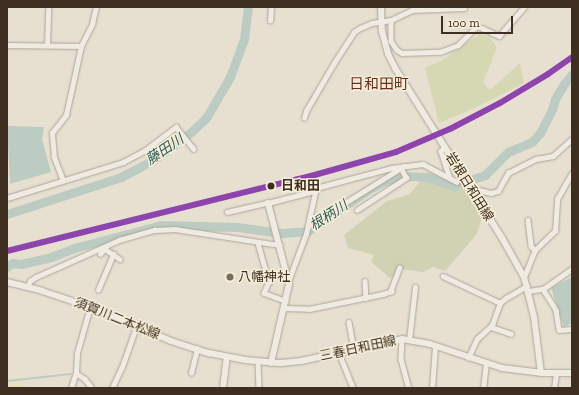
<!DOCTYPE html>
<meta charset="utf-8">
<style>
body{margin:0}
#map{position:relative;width:579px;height:395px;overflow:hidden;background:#e7e0d1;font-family:"Zilla Slab","Noto Sans JP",serif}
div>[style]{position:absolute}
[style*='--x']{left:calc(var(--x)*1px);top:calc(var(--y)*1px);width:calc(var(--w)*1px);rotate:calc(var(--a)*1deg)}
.farmland>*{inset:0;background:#e6dfc2}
.green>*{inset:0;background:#d6d7b3}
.cemetery>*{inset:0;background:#d1d1b3}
.water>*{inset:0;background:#bcccc2}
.stream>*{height:1.5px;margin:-0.75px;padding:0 0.75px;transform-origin:0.75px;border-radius:0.75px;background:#bcccc2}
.river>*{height:9px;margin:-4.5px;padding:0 4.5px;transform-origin:4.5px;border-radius:4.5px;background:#bcccc2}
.minor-tunnel>*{height:4.5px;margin-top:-2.25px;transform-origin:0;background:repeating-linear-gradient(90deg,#c5bcae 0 4.5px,transparent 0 6.5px)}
.roads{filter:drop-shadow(0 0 1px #ada599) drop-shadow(0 0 1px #ada599)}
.minor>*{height:4.5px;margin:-2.25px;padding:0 2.25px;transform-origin:2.25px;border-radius:2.25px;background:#efebe3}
.secondary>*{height:6px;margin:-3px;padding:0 3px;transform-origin:3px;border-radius:3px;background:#efebe3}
.rail-1>*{height:6px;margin:-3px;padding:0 3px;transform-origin:3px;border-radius:3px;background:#8e44ad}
.dots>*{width:11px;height:11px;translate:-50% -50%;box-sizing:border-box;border:2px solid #f7eed8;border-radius:50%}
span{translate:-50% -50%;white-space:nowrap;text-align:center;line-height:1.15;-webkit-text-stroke:3px #f7eed8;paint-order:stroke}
.stop-label{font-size:13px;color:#3d2e20;font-weight:700}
.left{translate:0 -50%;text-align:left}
.street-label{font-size:13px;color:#3d2e20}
.poi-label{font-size:13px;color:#3d2e20}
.water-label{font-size:14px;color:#2f5d5a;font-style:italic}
.quarter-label{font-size:15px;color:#6b2e1e}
.frame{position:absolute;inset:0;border:8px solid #3d2e20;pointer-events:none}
.scale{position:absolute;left:441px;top:16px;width:72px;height:18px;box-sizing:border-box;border:2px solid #3d2e20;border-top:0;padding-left:5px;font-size:12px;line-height:14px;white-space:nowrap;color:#3d2e20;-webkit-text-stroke:3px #f7eed8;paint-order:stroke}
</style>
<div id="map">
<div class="farmland">
<i style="clip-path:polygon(21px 381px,29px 388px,7px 388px,7px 382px)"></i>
</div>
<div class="green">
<i style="clip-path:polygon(480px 34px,490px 37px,497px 48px,483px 83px,490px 90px,520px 63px,524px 83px,479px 106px,439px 123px,425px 68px,444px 59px)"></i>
</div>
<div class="cemetery">
<i style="clip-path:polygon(428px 172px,464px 187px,483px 213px,477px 234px,445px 271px,433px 267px,423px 272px,402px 269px,390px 278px,371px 262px,374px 255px,348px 248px,344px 235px,387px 201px,410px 194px)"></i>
</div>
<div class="water">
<i style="clip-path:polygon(7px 126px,44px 127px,42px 139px,51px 172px,10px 184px)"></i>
<i style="clip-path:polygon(572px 277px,572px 323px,564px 327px,551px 288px)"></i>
</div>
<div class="stream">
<i style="--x:7;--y:381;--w:64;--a:-6.2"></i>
</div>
<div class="river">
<i style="--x:7;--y:214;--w:120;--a:-18"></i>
<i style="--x:121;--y:177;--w:38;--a:-28"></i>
<i style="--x:155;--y:159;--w:45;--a:-36.9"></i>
<i style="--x:191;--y:132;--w:21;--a:-43"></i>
<i style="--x:206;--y:118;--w:48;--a:-59.7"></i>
<i style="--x:230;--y:77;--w:40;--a:-69.8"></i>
<i style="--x:244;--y:39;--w:32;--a:-83"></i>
<i style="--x:7;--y:267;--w:6;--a:-39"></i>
<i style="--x:12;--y:263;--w:9;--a:6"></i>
<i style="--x:21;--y:264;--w:31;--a:-13"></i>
<i style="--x:51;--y:257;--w:25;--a:-21"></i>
<i style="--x:74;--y:248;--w:90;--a:-14.8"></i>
<i style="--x:161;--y:225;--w:76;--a:1.5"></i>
<i style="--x:237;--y:227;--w:44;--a:7.8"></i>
<i style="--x:281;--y:233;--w:27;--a:-4"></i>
<i style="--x:308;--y:231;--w:74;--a:-34.5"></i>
<i style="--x:369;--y:189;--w:18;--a:-27"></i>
<i style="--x:385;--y:181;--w:18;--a:-16"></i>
<i style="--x:402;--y:176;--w:25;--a:2"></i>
<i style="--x:427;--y:177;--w:28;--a:19"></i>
<i style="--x:453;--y:186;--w:34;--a:-19"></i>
<i style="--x:485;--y:175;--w:33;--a:-45"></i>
<i style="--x:508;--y:152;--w:26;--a:-23"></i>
<i style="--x:532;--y:142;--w:12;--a:-48"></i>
<i style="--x:540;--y:133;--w:27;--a:-63"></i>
<i style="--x:552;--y:109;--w:10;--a:-73"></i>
<i style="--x:555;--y:99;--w:17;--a:-59"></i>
<i style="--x:564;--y:84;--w:13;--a:-51"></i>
</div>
<div class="minor-tunnel">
<i style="--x:457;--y:182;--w:23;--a:20"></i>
</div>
<div class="roads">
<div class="minor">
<i style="--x:391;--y:20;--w:21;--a:90"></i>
<i style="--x:391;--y:41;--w:11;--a:56"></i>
<i style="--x:397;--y:50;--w:6;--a:31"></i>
<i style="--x:402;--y:53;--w:38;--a:-2"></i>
<i style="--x:440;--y:52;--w:19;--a:-21"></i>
<i style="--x:458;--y:45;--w:24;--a:-45"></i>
<i style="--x:475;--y:28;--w:7;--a:0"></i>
<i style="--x:482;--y:28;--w:19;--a:25"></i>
<i style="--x:499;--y:36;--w:38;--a:-49"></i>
<i style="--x:270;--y:21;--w:14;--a:-86"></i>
<i style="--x:7;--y:45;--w:74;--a:0.8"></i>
<i style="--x:47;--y:45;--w:38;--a:-88"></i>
<i style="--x:304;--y:118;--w:7;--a:-74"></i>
<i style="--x:306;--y:111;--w:56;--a:-59.7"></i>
<i style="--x:334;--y:63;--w:37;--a:-57"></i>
<i style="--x:354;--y:32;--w:7;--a:-34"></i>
<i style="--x:360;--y:28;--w:13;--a:-23"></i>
<i style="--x:372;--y:23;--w:19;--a:-9"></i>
<i style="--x:391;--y:20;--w:23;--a:-25"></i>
<i style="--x:412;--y:10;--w:52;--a:-2.2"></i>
<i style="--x:445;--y:148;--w:5;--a:143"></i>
<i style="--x:441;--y:151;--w:28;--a:72"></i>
<i style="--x:63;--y:181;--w:26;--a:-111"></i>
<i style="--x:54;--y:157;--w:24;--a:-95"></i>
<i style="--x:52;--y:133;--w:23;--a:-52"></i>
<i style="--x:66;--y:115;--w:71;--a:-77.7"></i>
<i style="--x:81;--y:46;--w:25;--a:-63"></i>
<i style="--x:92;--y:24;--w:17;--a:-77"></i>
<i style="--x:479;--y:190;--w:12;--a:14"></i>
<i style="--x:491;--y:193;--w:7;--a:-16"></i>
<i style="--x:498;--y:191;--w:21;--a:-61"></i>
<i style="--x:508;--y:173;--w:31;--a:-27"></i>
<i style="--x:536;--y:159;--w:17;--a:-10"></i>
<i style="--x:553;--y:156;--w:25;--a:-42"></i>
<i style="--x:7;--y:198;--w:121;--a:-17.2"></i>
<i style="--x:123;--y:162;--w:24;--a:-28"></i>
<i style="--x:144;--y:151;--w:40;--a:-37"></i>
<i style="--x:176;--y:127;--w:28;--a:51"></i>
<i style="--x:357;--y:210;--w:59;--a:-33.1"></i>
<i style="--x:406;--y:178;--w:10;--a:-119"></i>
<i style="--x:227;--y:212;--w:40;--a:-13"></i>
<i style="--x:266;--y:203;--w:2;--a:0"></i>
<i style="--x:268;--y:203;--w:48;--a:-14.6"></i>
<i style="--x:528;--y:220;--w:26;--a:83"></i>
<i style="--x:531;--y:246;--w:6;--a:45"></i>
<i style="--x:308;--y:226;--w:113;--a:-32"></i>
<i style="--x:258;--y:243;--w:41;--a:74.2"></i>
<i style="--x:269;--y:282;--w:12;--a:114"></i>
<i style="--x:264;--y:293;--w:23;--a:20"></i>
<i style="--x:105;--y:249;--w:18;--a:34"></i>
<i style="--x:100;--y:254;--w:9;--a:-49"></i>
<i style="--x:443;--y:276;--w:63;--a:25.3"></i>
<i style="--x:524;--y:277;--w:29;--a:-68"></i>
<i style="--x:535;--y:250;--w:28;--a:-44"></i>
<i style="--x:555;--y:231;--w:32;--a:-86"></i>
<i style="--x:557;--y:199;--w:30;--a:-60"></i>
<i style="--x:289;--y:279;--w:48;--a:-69.3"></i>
<i style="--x:306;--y:234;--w:47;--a:-77.7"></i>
<i style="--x:316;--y:188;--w:78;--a:-14.9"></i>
<i style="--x:391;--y:168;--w:32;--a:-7"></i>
<i style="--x:423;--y:164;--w:38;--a:28"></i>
<i style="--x:365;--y:281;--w:17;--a:87"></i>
<i style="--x:27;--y:287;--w:7;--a:-63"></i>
<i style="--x:30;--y:281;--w:7;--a:-34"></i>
<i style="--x:36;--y:277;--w:91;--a:-24"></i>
<i style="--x:119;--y:240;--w:37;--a:-16"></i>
<i style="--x:155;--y:230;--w:20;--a:-3"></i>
<i style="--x:175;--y:229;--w:106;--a:8.7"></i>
<i style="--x:543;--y:289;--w:25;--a:58"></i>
<i style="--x:556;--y:310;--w:20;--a:81"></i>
<i style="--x:559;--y:330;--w:13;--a:-4"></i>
<i style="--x:98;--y:290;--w:39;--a:-67"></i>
<i style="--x:528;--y:291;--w:15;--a:-8"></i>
<i style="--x:543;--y:289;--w:35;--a:-35"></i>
<i style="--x:390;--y:292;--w:26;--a:-69"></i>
<i style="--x:285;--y:308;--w:24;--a:2"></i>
<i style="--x:309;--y:309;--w:76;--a:-11.5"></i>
<i style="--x:383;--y:294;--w:9;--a:-18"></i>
<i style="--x:349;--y:322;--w:28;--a:80"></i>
<i style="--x:491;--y:327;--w:21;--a:19"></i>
<i style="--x:402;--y:339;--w:20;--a:93"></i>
<i style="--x:401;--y:359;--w:30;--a:75"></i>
<i style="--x:409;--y:340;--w:53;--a:-83.5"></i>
<i style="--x:339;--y:353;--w:38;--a:68"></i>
<i style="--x:468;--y:358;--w:21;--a:-65"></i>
<i style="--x:477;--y:339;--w:21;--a:-43"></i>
<i style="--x:492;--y:325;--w:23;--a:-70"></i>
<i style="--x:500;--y:303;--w:8;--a:-40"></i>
<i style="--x:506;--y:298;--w:24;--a:-30"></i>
<i style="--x:258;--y:361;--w:27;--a:88"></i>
<i style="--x:76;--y:373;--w:11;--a:34"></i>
<i style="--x:85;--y:379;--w:11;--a:52"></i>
<i style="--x:191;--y:373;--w:25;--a:-76"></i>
<i style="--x:71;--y:388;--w:16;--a:-72"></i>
<i style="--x:76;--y:373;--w:20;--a:-87"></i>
<i style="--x:77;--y:353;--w:48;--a:-74.2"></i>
<i style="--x:112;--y:388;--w:23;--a:-65"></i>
<i style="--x:122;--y:367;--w:42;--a:-70.7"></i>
<i style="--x:432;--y:388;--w:42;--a:-85.9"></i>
<i style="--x:483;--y:388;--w:24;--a:-83"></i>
<i style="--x:554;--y:388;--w:15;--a:-82"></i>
</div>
<div class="secondary">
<i style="--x:381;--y:7;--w:24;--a:88"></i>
<i style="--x:382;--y:31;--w:24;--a:75"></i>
<i style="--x:388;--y:54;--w:16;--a:63"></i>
<i style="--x:395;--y:68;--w:201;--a:57.8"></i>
<i style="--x:502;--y:238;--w:45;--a:60.6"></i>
<i style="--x:524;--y:277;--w:41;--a:76"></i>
<i style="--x:534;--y:317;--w:56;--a:82.9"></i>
<i style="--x:268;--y:203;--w:84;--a:75.5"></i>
<i style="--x:289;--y:284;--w:81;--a:102.8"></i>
<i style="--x:7;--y:282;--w:36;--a:14"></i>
<i style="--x:42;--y:291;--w:51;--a:18.4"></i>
<i style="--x:90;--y:307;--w:88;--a:22.8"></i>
<i style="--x:171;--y:341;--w:40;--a:18"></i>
<i style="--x:209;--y:353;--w:37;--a:11"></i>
<i style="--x:245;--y:360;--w:36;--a:5"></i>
<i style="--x:281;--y:363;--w:20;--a:-6"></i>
<i style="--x:301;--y:361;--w:103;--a:-12.3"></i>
<i style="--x:402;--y:339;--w:28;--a:10"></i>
<i style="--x:430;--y:344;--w:76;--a:18.4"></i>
<i style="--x:502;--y:368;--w:39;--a:7"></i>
<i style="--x:541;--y:373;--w:31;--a:0"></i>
<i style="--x:223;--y:388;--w:31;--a:-83"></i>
</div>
</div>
<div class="rail-1">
<i style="--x:7;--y:251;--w:313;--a:-13.9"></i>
<i style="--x:311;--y:176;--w:88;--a:-15.8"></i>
<i style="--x:396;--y:152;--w:59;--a:-23.1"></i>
<i style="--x:450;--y:129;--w:56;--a:-27.5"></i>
<i style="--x:500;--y:103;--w:56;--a:-31.1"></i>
<i style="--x:548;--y:74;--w:29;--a:-35"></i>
</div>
<div class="dots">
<i style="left:271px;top:186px;background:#3d2e20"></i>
<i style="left:230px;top:277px;background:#786c5e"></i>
</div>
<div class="stop-label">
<span class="left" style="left:281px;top:186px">日和田</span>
</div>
<div class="street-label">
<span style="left:469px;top:187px;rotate:58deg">岩根日和田線</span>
<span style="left:117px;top:319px;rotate:22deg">須賀川二本松線</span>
<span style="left:358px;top:349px;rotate:-12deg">三春日和田線</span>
</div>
<div class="poi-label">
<span class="left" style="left:238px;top:277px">八幡神社</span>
</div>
<div class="water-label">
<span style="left:165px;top:150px;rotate:-34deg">藤田川</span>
<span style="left:329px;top:216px;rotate:-33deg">根柄川</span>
</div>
<div class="quarter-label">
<span style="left:379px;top:85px">日和田町</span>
</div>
<div class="frame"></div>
<div class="scale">100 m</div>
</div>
